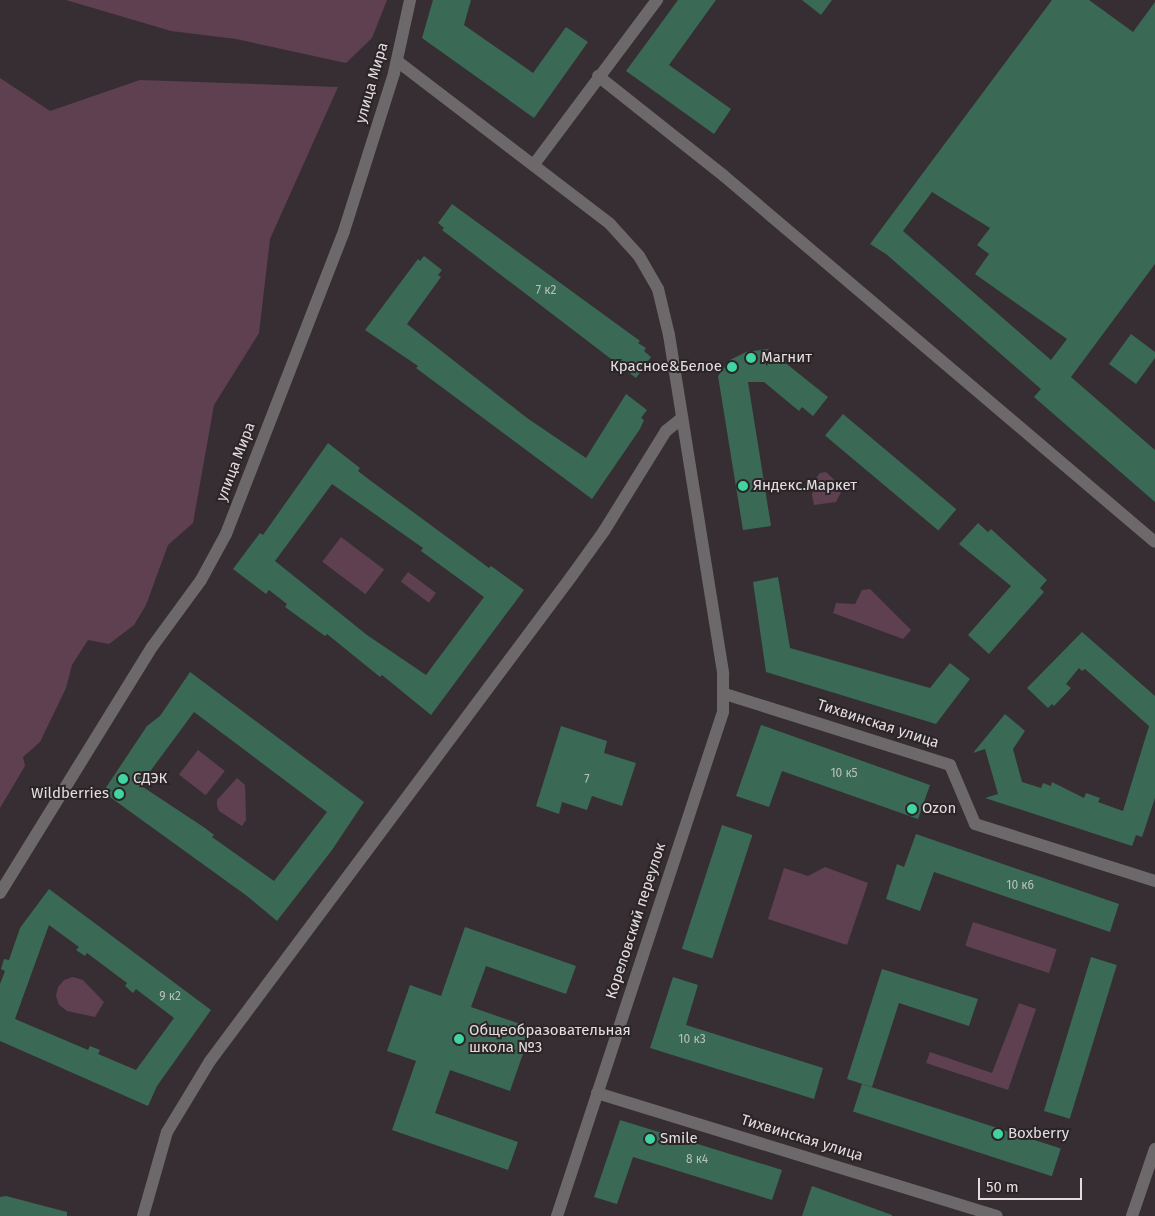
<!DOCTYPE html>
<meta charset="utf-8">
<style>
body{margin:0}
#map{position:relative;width:1155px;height:1216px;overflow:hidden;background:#362e32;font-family:"Fira Sans",sans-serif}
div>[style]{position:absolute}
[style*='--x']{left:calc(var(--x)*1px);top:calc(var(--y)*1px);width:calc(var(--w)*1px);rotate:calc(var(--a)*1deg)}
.green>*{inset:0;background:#5e4050;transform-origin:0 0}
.building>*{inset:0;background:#3a6956;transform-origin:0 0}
.minor>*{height:12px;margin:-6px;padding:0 6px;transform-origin:6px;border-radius:6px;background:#6d696b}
.dots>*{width:14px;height:14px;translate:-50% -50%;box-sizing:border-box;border:2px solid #2c2528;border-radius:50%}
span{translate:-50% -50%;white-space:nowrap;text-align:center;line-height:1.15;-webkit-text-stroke:4px #2c2528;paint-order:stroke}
.number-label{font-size:12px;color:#b8c0bd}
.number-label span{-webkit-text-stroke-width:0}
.street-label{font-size:15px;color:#e2dddf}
.poi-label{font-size:15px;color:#e2dddf}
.left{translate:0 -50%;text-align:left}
.right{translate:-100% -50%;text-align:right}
.scale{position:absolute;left:978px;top:1178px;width:104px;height:22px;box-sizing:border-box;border:2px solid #e2dddf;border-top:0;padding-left:6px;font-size:15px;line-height:18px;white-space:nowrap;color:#e2dddf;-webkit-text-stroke:4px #2c2528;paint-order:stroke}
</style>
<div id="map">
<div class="green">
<i style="clip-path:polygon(66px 0,387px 0,372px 38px,346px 63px,236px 39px,171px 31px)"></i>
<i style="clip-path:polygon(0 78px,50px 111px,140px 80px,338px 87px,270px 239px,259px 333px,214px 405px,193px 523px,168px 545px,146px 605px,134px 625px,109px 644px,88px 640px,72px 665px,66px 688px,40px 742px,23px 757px,25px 766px,0 808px)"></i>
<i style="clip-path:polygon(826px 472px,843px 488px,836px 502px,814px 505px,810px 485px,820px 473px)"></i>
<i style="left:341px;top:537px;width:54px;height:31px;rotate:37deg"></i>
<i style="left:408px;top:572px;width:35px;height:12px;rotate:37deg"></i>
<i style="clip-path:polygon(870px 589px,911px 630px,903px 639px,833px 613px,836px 603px,855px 604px,862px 590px)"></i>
<i style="left:198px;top:750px;width:34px;height:31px;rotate:38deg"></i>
<i style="clip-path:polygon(237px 778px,245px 785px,246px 820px,242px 826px,219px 811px,217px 806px,217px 800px)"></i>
<i style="clip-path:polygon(825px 867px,868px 883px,847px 945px,768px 919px,784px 868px,808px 876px)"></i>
<i style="left:973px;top:922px;width:88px;height:25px;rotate:18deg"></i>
<i style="clip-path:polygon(73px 977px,83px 980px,104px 1002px,95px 1017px,67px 1011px,59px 1005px,56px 996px,58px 987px,64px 980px)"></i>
<i style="clip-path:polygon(1019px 1003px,1036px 1009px,1008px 1090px,926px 1063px,930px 1052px,992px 1073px)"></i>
</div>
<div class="building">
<i style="clip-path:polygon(433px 0,471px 0,464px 25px,533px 73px,566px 27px,588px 42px,534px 118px,422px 38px)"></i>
<i style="clip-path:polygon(678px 0,716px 0,669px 65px,731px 109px,714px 134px,626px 71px)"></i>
<i style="clip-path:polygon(802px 0,832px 0,821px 15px)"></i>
<i style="clip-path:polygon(evenodd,1052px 0,1089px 0,1133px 32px,1155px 2px,1155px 264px,1071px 377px,1155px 450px,1155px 502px,1034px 397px,1041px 389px,886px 254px,870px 244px,1052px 0,932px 192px,990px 228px,977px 245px,989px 254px,975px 274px,1067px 339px,1051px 360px,903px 231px,932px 192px)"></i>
<i style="clip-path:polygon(452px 204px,640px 341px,638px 343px,646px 348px,644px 351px,651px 357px,636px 378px,442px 230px,444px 228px,438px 223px)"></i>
<i style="clip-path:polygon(424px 256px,442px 270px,438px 275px,441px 277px,407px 324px,527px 418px,586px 458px,626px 394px,647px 410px,641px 418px,644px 420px,640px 429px,592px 499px,416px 368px,418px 366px,365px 330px,418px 259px,420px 261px)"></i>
<i style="clip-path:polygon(1131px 334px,1155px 352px,1155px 358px,1136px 384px,1109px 364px)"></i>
<i style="clip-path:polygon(768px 349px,828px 397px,813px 416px,802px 407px,799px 411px,764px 382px,748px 382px,771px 526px,743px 530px,718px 376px,730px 360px,746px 352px)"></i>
<i style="left:843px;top:414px;width:148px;height:28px;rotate:40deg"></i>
<i style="clip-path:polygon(evenodd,328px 443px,360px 468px,358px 471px,371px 481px,489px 568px,491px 566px,524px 590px,431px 715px,382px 675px,380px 677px,327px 634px,325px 636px,285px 607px,287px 604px,269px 590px,266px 594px,233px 569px,260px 533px,263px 535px,328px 443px,332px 484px,423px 548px,421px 551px,484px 597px,426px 675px,367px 635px,275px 561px,332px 484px)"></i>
<i style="clip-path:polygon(978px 523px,988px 532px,991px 529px,1047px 580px,1040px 588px,1044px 592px,989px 654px,968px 635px,1011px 586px,959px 544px)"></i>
<i style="clip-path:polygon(778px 577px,790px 648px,930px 688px,950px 663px,970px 679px,936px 724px,766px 672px,753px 582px)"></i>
<i style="clip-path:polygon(1082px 632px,1155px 696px,1155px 798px,1142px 837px,1136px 835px,1132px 846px,985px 798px,998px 794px,985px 749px,973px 753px,1005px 714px,1025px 731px,1013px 749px,1022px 782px,1041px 788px,1043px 783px,1051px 786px,1052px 782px,1084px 798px,1086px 793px,1100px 798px,1098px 802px,1123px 811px,1149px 726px,1085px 669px,1082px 671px,1079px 668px,1066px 684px,1071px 688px,1054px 706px,1052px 704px,1048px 708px,1027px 688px)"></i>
<i style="clip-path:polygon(evenodd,190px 672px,364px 802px,332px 850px,277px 921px,247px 896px,103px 792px,147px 726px,160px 716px,190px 672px,194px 712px,327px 812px,274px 881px,212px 837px,214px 835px,205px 828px,140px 785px,194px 712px)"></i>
<i style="clip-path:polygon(761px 725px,930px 785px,918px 819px,782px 771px,769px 807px,736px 796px)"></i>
<i style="clip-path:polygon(561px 726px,607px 741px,604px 753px,636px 763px,622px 806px,592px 796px,587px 810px,562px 802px,559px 814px,536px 806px)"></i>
<i style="left:722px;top:825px;width:32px;height:130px;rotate:18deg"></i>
<i style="clip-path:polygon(916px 834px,1119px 904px,1110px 932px,934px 872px,920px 911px,886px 899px,897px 864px,904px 867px)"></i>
<i style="clip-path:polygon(evenodd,49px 889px,211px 1010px,157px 1086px,148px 1106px,0 1041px,0 984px,5px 971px,1px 969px,4px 959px,9px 960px,20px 928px,49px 889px,49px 925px,79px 947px,76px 950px,85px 956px,87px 953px,127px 983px,125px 986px,133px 993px,136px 989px,174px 1018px,136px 1070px,98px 1054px,100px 1050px,90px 1046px,88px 1050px,15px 1019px,49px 925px)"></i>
<i style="clip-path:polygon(465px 927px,576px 966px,566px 994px,486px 966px,471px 1007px,532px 1028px,510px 1091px,450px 1070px,435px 1113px,518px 1142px,508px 1170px,392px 1130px,416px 1061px,387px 1051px,410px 985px,441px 996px)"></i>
<i style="left:1091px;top:957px;width:27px;height:161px;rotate:17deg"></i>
<i style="clip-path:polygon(882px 969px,978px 999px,969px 1026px,899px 1003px,872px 1087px,847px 1079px)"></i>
<i style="clip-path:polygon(673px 977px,698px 985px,686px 1025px,823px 1068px,814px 1099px,650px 1048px)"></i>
<i style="left:862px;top:1084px;width:209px;height:29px;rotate:18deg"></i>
<i style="clip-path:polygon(620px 1120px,782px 1170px,772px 1200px,633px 1157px,617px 1204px,594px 1197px)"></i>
<i style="clip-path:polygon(812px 1186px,892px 1215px,892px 1216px,802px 1216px)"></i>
<i style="clip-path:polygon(6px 1196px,67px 1212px,67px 1216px,0 1216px,0 1197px)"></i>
</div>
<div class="minor">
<i style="--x:397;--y:61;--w:268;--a:37.4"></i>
<i style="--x:610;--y:224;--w:43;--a:47.8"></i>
<i style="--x:639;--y:256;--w:38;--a:60"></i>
<i style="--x:658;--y:289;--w:47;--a:76.6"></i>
<i style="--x:669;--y:335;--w:343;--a:80.9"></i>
<i style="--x:723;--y:674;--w:38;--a:90"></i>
<i style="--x:723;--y:712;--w:531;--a:108.23"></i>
<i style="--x:598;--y:76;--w:161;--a:38.4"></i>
<i style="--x:724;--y:176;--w:565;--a:40.34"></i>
<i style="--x:535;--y:163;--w:204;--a:-53.2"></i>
<i style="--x:725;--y:694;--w:236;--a:17.5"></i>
<i style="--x:950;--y:765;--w:64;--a:67"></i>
<i style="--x:975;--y:824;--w:189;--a:17.6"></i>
<i style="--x:0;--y:893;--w:289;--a:-58.3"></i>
<i style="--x:152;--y:647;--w:83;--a:-53.8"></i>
<i style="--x:201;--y:580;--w:52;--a:-61.5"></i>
<i style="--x:226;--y:534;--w:325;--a:-68.7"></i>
<i style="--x:344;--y:231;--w:166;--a:-72.4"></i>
<i style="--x:394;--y:73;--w:75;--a:-77.6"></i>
<i style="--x:597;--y:1093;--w:418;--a:17.1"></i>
<i style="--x:143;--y:1216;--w:87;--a:-74.1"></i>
<i style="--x:167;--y:1132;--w:83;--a:-58.8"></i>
<i style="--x:210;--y:1061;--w:604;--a:-53.28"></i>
<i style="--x:571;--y:577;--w:57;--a:-54.3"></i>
<i style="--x:604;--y:531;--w:118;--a:-58.2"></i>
<i style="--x:666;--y:431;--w:21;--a:-39"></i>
<i style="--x:1132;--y:1216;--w:71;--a:-71.1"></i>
</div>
<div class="dots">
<i style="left:751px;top:358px;background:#40d4a2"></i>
<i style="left:732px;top:367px;background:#40d4a2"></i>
<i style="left:743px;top:486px;background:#40d4a2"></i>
<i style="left:123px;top:779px;background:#40d4a2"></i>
<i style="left:119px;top:794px;background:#40d4a2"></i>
<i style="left:912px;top:809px;background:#40d4a2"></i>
<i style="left:459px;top:1039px;background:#40d4a2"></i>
<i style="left:998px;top:1134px;background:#40d4a2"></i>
<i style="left:650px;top:1139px;background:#40d4a2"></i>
</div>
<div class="number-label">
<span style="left:546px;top:291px">7 к2</span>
<span style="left:844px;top:774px">10 к5</span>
<span style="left:587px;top:780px">7</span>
<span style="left:1020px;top:886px">10 к6</span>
<span style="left:170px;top:997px">9 к2</span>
<span style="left:692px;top:1040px">10 к3</span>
<span style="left:697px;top:1160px">8 к4</span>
</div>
<div class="street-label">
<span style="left:372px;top:83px;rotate:-74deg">улица Мира</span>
<span style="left:236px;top:462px;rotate:-69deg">улица Мира</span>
<span style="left:878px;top:724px;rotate:18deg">Тихвинская улица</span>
<span style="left:636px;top:921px;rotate:-72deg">Кореловский переулок</span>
<span style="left:802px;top:1138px;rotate:17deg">Тихвинская улица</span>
</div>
<div class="poi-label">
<span class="left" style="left:761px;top:358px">Магнит</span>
<span class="right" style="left:722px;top:367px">Красное&amp;Белое</span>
<span class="left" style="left:753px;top:486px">Яндекс.Маркет</span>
<span class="left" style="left:133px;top:779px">СДЭК</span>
<span class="right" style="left:109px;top:794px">Wildberries</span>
<span class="left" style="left:922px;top:809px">Ozon</span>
<span class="left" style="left:469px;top:1039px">Общеобразовательная<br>школа №3</span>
<span class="left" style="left:1008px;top:1134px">Boxberry</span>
<span class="left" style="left:660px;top:1139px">Smile</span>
</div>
<div class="scale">50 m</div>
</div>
